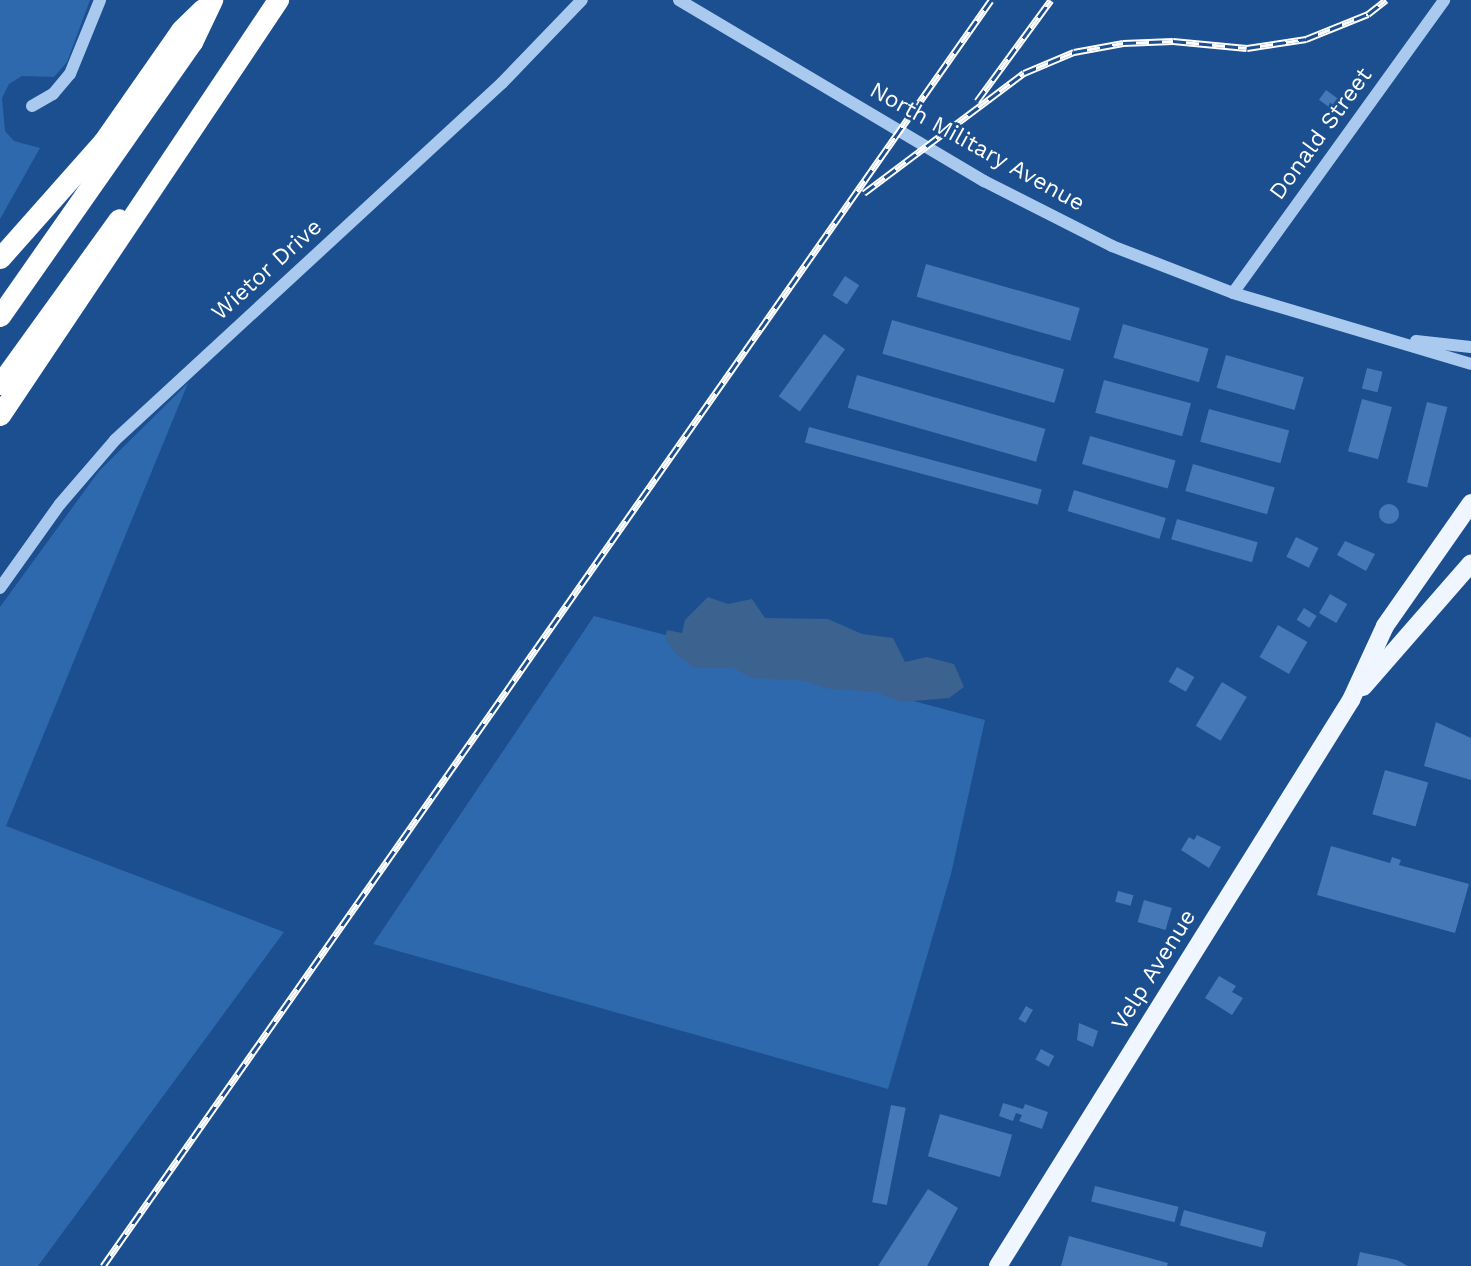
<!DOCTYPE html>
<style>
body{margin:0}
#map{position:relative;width:1471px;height:1266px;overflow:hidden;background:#1b4f8f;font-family:"Work Sans",sans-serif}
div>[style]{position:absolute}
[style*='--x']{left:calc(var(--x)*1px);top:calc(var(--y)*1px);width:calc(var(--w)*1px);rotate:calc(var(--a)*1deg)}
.green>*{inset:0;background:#2e69ad}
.water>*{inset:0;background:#3c6290}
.building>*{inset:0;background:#4478b7;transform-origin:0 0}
.round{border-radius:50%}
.minor>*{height:12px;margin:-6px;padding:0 6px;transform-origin:6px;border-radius:6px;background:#a9c9ee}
.major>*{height:18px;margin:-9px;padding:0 9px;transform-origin:9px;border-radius:9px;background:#f0f6ff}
.highway>*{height:21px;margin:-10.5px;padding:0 10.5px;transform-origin:10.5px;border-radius:10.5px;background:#fff}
.rail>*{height:7px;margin-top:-3.5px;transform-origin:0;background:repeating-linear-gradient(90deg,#1b4f8f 0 13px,#fff 0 26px);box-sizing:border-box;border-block:2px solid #fff}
span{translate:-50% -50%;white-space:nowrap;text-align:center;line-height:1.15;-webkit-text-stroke:5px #1b4f8f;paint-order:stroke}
.street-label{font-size:23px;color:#fff}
</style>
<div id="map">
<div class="green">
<i style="clip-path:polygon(0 0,90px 0,67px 62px,54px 77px,22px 76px,9px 84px,2px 98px,5px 131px,14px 141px,40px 148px,0 219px)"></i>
<i style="clip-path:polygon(188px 383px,6px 826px,284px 932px,38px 1266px,0 1266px,0 607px,99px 471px)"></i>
<i style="clip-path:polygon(594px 616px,985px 720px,951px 874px,888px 1089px,373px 944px)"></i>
</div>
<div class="water">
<i style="clip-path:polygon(708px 597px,728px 604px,752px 599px,765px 618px,828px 619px,862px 634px,893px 638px,905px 662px,927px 657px,954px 664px,964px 687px,949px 698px,902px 702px,875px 692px,823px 688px,807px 681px,752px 678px,733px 668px,694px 668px,676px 654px,665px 638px,667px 630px,682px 633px,685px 620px)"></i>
</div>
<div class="building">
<i style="left:1326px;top:90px;width:14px;height:12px;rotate:36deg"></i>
<i style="left:926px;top:264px;width:160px;height:34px;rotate:16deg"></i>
<i style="left:845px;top:276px;width:17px;height:23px;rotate:33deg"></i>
<i style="left:892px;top:320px;width:179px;height:35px;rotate:16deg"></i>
<i style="left:1123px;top:324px;width:89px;height:35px;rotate:16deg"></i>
<i style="left:824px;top:334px;width:26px;height:77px;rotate:36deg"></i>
<i style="left:1226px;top:355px;width:81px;height:34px;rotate:16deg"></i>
<i style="left:1367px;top:368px;width:16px;height:21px;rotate:14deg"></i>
<i style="left:857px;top:375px;width:196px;height:34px;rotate:16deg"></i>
<i style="left:1104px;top:380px;width:90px;height:34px;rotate:15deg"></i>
<i style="left:1362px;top:399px;width:31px;height:54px;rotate:15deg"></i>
<i style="left:1427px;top:402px;width:21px;height:83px;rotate:14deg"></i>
<i style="left:1209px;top:409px;width:83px;height:34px;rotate:15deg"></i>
<i style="left:809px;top:427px;width:241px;height:16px;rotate:15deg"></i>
<i style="left:1090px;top:436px;width:89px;height:29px;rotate:16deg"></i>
<i style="left:1193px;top:464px;width:85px;height:28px;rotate:16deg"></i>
<i style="left:1074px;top:490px;width:96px;height:22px;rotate:17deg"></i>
<i class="round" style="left:1379px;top:504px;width:20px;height:20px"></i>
<i style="left:1177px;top:519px;width:84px;height:21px;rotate:16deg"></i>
<i style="left:1296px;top:537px;width:25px;height:22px;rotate:26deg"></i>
<i style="clip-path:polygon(1345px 541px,1375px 554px,1366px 571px,1337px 555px)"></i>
<i style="left:1330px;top:594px;width:20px;height:22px;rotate:30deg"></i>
<i style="left:1304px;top:608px;width:15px;height:14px;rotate:32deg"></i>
<i style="left:1278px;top:625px;width:34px;height:37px;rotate:30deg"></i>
<i style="left:1177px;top:667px;width:20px;height:17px;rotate:30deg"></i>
<i style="left:1222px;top:682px;width:29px;height:51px;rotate:31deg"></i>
<i style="clip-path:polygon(1436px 722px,1471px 738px,1471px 780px,1424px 766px)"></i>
<i style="left:1385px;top:770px;width:45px;height:46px;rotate:16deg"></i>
<i style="clip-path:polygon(1197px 835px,1221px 847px,1209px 868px,1181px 850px,1189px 837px,1194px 840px)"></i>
<i style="clip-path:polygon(1331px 846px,1390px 863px,1392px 857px,1401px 860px,1399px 865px,1469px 884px,1455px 933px,1317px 895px)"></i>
<i style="left:1118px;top:891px;width:16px;height:11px;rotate:15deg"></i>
<i style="left:1144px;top:900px;width:29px;height:23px;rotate:16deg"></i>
<i style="clip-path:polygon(1219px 976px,1236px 986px,1232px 992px,1243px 998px,1232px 1015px,1205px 998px)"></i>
<i style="left:1026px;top:1006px;width:8px;height:15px;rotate:30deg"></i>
<i style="clip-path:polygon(1079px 1023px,1098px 1031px,1093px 1047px,1077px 1040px)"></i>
<i style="left:1041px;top:1049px;width:15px;height:12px;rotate:28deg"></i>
<i style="clip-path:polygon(1003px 1103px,1023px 1109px,1025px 1104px,1048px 1112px,1042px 1129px,1019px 1121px,1022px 1115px,1016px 1113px,1013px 1121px,999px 1116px)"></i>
<i style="left:891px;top:1105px;width:15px;height:99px;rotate:11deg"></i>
<i style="left:940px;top:1114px;width:75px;height:44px;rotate:16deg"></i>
<i style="left:1095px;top:1186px;width:86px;height:16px;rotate:14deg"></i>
<i style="clip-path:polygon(928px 1189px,958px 1208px,927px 1266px,878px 1266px)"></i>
<i style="left:1184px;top:1210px;width:85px;height:16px;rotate:15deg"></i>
<i style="clip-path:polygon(1069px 1236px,1168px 1263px,1167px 1266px,1061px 1266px)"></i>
<i style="clip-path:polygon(1360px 1252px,1397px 1260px,1408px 1266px,1357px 1266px)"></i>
</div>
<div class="minor">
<i style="--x:679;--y:0;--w:355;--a:30.7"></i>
<i style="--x:984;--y:181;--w:144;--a:26.9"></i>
<i style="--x:1112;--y:246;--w:130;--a:21.2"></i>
<i style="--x:1233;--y:293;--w:248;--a:16.6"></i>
<i style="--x:32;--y:106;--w:24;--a:-30"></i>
<i style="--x:53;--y:94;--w:26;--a:-50"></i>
<i style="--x:70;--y:74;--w:80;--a:-67.9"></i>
<i style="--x:1233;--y:293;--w:361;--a:-54.2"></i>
<i style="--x:1416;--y:341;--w:55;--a:6.2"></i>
<i style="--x:0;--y:588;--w:103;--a:-54.5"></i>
<i style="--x:60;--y:504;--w:84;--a:-49.3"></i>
<i style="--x:115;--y:440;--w:527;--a:-42.69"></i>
<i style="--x:502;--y:83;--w:115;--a:-46.1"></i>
</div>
<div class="major">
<i style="--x:1363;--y:687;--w:164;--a:-48.9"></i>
<i style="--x:998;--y:1266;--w:667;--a:-58.05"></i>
<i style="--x:1351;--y:700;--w:81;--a:-65.3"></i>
<i style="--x:1385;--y:626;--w:150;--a:-55"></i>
</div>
<div class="highway">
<i style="--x:0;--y:258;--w:155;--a:-48.4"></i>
<i style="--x:103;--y:142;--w:136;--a:-55.1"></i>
<i style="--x:181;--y:30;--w:30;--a:-44"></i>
<i style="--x:0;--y:316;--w:335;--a:-55"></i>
<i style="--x:192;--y:42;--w:47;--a:-64.5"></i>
<i style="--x:0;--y:384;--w:203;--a:-54.2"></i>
<i style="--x:0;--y:415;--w:500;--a:-56.2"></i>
</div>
<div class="rail">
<i style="--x:977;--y:101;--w:125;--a:-53.8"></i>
<i style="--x:864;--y:193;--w:200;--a:-36.9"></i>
<i style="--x:1024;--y:73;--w:54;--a:-22.8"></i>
<i style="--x:1074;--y:52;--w:50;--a:-10.4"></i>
<i style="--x:1123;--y:43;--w:50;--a:-2.3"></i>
<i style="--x:1173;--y:41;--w:74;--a:5.4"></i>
<i style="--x:1247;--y:48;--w:60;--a:-8.7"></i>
<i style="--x:1306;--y:39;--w:67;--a:-22"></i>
<i style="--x:1368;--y:14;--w:23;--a:-38"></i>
<i style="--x:103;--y:1266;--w:1546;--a:-54.95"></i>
</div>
<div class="street-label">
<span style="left:1321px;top:134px;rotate:-54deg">Donald Street</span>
<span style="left:977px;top:147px;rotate:29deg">North Military Avenue</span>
<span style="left:267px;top:270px;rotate:-42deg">Wietor Drive</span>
<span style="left:1154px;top:970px;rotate:-58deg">Velp Avenue</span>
</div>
</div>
